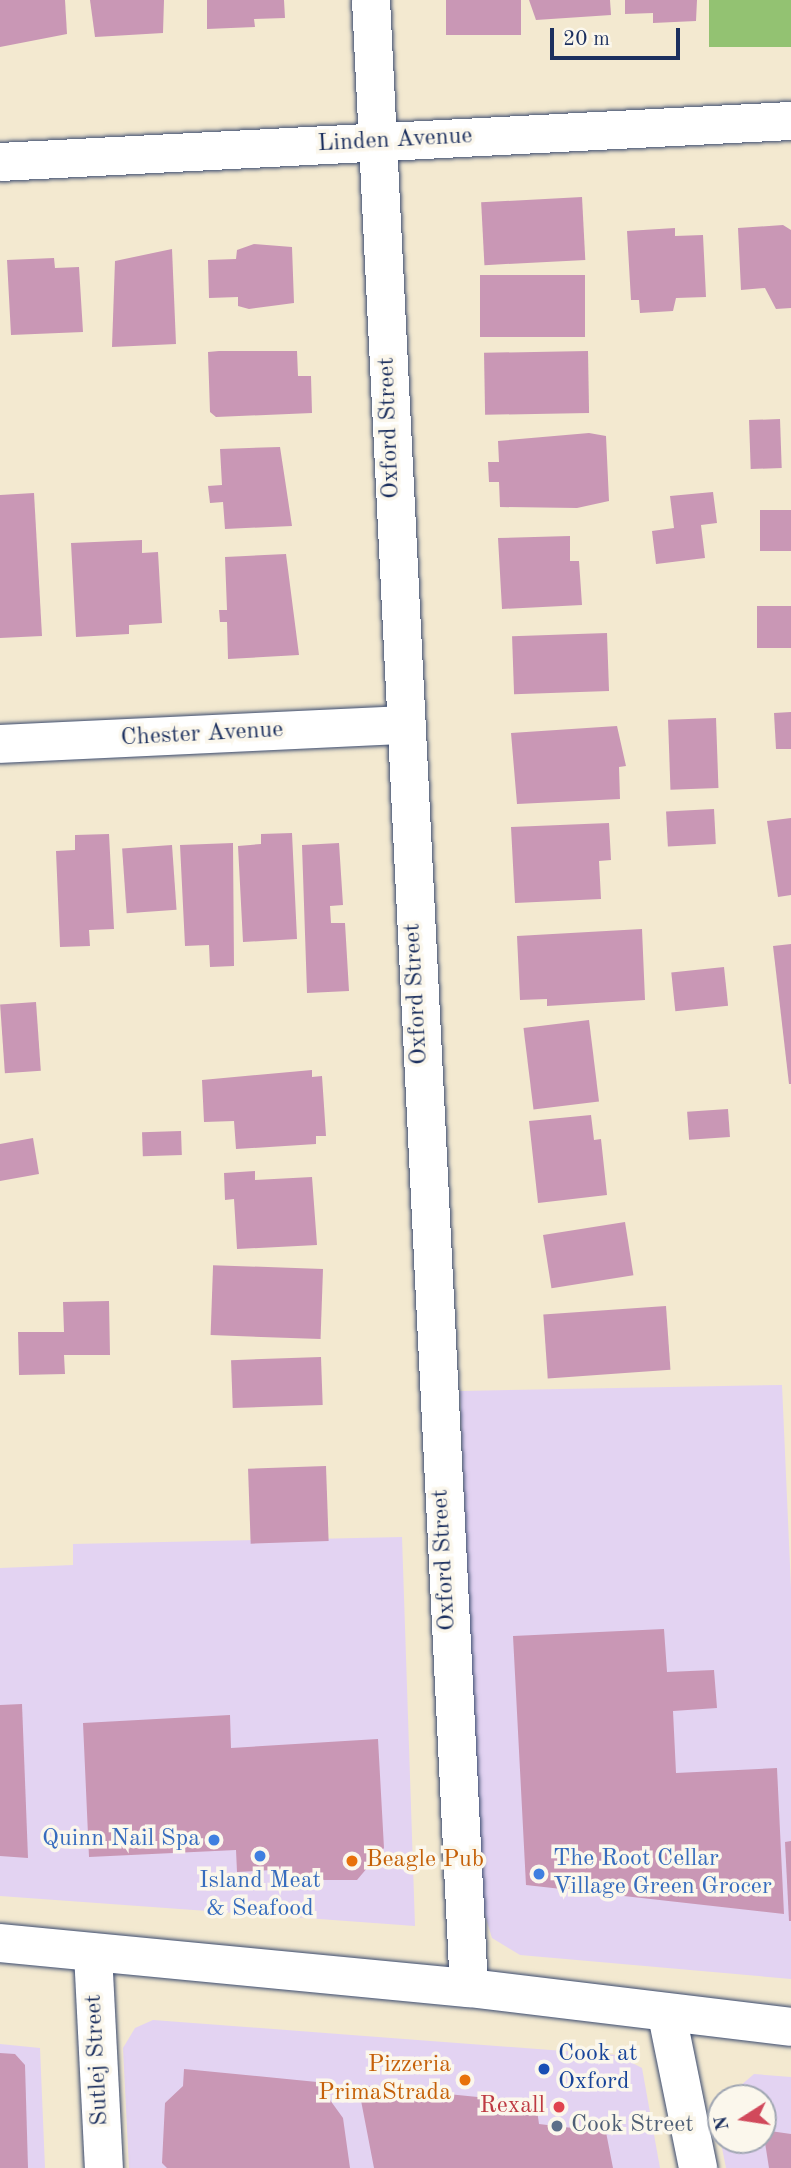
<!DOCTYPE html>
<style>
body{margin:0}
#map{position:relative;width:791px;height:2168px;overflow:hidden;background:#f3e9d0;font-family:"Old Standard TT",serif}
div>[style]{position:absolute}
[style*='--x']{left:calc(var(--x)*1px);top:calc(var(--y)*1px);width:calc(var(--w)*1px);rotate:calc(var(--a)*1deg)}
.built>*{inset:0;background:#e3d3f2}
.green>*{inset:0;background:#93c272;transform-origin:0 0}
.building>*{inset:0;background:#c997b5;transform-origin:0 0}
.roads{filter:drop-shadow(0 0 2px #3b4b6f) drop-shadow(0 0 2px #3b4b6f)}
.minor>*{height:38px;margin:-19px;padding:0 19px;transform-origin:19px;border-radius:19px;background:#fff}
.major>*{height:38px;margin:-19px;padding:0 19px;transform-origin:19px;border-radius:19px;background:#fff}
.dots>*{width:19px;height:19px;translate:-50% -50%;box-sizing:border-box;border:4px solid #fbf7ec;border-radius:50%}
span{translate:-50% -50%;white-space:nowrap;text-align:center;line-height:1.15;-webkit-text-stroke:7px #fbf7ec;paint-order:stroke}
.street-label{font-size:24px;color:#1b2f5e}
.shop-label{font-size:24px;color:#366cbe}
.right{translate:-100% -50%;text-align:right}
.left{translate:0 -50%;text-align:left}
.food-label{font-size:24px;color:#c56008}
.transit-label{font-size:24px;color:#164399}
.health-label{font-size:24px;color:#be3a42}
.service-label{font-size:24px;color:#4e5e75}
.north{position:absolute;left:707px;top:2084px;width:70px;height:70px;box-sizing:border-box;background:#fbf7ec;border:2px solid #a1a7b3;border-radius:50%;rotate:258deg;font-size:19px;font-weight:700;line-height:28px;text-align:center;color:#1b2f5e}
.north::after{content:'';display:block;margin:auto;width:24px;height:32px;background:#d1495b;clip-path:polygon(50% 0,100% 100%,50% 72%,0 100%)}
.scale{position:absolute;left:550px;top:28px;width:130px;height:32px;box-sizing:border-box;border:4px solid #1b2f5e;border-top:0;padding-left:9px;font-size:21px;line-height:24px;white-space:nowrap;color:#1b2f5e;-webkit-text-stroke:5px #fbf7ec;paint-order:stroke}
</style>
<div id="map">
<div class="built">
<i style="clip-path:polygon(782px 1385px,791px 1588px,791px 1979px,520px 1955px,492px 1938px,481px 1902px,460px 1391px)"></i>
<i style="clip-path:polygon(402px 1537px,415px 1926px,0 1896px,0 1568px,73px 1565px,73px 1544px)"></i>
<i style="clip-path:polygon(153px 2020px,617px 2055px,642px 2068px,660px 2168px,129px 2168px,123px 2048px,135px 2028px)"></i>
<i style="clip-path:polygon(0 2044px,40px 2048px,45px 2168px,0 2168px)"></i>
<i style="clip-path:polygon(754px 2074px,791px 2077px,791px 2168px,726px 2168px,718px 2128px,721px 2117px,721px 2140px,763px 2140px,763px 2098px,726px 2098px)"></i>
</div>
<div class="green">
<i style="left:709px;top:0;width:82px;height:47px"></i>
</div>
<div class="building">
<i style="clip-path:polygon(0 0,65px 0,67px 34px,0 47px)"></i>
<i style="clip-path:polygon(90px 0,164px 0,163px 33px,95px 37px)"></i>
<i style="clip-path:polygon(207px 0,284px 0,285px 18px,254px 19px,255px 27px,207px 29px)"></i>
<i style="left:446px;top:0;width:75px;height:35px"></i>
<i style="clip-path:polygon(529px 0,610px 0,611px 15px,536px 20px)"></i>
<i style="clip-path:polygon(625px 0,697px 0,696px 21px,653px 23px,653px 13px,625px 14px)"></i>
<i style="left:582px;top:197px;width:63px;height:101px;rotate:87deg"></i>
<i style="clip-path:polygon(783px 225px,791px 230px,791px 308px,776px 309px,765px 288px,741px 290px,738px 228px)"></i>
<i style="clip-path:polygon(675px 228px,675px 236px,703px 235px,706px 297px,676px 298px,673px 311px,640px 313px,639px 300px,631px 300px,627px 231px)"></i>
<i style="clip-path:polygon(254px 244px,292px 247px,294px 303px,249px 309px,238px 306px,238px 297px,209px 298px,208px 260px,236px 259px,237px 250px)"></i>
<i style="clip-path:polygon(172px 249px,176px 344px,112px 347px,115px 261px)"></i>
<i style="clip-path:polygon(54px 258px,55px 268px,79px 267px,83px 332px,11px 335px,7px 260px)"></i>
<i style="left:585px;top:275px;width:62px;height:105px;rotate:90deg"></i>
<i style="clip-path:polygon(219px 351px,297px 351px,298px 376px,311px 376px,312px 413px,216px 417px,210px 412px,208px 352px)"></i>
<i style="left:588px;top:351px;width:62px;height:104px;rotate:89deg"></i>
<i style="left:780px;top:419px;width:49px;height:31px;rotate:88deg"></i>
<i style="clip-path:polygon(589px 433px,606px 436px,609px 501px,577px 508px,500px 507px,499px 482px,489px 482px,488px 462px,499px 462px,498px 441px)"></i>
<i style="clip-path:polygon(280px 447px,292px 526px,225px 529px,223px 502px,210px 503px,208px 486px,222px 485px,220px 449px)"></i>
<i style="clip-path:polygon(713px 492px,717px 523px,701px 525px,705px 558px,656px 564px,652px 531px,674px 528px,670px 496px)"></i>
<i style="clip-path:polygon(34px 493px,42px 636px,0 638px,0 495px)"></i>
<i style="left:791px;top:510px;width:41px;height:31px;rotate:90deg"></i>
<i style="clip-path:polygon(570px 536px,570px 561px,579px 561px,582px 605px,502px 609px,498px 538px)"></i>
<i style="clip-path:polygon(142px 540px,142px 553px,158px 552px,162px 623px,129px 625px,129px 634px,76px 637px,71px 543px)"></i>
<i style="clip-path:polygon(286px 554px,299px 655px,228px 659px,227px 622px,220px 622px,219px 610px,227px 610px,225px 557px)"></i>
<i style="left:791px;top:606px;width:42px;height:34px;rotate:90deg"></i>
<i style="left:607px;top:633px;width:58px;height:95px;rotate:88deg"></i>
<i style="clip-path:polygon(791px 712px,791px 749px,776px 749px,774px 713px)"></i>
<i style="left:716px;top:718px;width:70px;height:48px;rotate:88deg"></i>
<i style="clip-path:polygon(617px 726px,626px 766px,619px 767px,620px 799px,517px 804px,511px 733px)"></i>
<i style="left:714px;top:809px;width:35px;height:48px;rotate:87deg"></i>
<i style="clip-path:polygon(791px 818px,791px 895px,778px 897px,767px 821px)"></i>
<i style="clip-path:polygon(609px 823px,611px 860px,599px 861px,601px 899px,515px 903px,511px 827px)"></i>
<i style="clip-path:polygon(292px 833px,297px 939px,243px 942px,238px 846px,261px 844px,261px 834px)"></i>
<i style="clip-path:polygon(109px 834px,114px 929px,89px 930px,90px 946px,60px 947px,56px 851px,75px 850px,75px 835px)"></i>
<i style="clip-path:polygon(233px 843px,234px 966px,210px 967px,209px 945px,185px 946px,180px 845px)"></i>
<i style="clip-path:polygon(339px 843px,343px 905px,330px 906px,331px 923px,345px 923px,349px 991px,307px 993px,302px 845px)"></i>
<i style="left:172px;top:845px;width:65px;height:50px;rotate:86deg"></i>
<i style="clip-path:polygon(642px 929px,645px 1000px,547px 1006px,547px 999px,520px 1000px,517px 936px)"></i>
<i style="clip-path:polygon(791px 944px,791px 1084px,789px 1084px,773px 946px)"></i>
<i style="left:724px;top:967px;width:39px;height:53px;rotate:84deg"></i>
<i style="left:36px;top:1002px;width:69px;height:36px;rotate:86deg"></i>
<i style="left:589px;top:1020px;width:82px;height:66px;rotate:83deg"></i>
<i style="clip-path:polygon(312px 1070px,312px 1077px,322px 1076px,326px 1136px,316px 1136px,316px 1144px,236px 1149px,234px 1121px,204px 1122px,202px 1080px)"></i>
<i style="left:728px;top:1109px;width:28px;height:41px;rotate:86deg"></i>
<i style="clip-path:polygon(591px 1115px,594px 1140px,601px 1139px,607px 1195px,538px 1203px,529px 1121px)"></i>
<i style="left:181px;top:1131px;width:24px;height:39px;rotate:88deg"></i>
<i style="clip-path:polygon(33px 1138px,39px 1174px,0 1181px,0 1144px)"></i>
<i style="clip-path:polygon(255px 1171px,255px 1180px,312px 1177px,317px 1245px,237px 1249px,234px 1199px,225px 1200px,224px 1173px)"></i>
<i style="left:625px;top:1222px;width:54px;height:83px;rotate:81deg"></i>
<i style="left:323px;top:1269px;width:70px;height:110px;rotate:92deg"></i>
<i style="clip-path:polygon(109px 1301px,110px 1355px,64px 1355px,65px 1374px,19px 1375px,18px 1332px,64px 1332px,63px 1302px)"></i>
<i style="left:666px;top:1306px;width:64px;height:123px;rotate:86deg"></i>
<i style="left:321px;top:1357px;width:48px;height:90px;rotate:88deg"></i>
<i style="left:326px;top:1466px;width:75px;height:78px;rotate:88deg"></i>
<i style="clip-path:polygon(664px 1629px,667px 1672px,714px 1670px,717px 1708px,673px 1711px,676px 1773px,777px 1768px,784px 1914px,526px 1885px,513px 1636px)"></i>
<i style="clip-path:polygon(22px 1704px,28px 1858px,0 1856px,0 1705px)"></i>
<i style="clip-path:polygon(230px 1715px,231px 1748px,378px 1739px,384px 1848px,357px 1880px,293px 1880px,292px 1869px,237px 1872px,236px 1850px,89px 1857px,83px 1723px)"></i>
<i style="clip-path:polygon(791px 1841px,791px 1921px,789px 1921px,785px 1842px)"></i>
<i style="clip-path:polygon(0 2053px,15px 2054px,25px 2065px,28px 2168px,0 2168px)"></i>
<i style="clip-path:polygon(184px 2069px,317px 2082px,343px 2118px,350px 2168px,167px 2168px,162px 2163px,165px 2103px,183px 2086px)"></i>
<i style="clip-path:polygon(358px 2085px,536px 2103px,539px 2124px,606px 2132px,613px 2168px,374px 2168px)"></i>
<i style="clip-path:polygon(763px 2130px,791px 2134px,791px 2168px,769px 2168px)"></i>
</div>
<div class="roads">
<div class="minor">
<i style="--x:371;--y:0;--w:1990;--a:87.18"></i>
<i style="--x:0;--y:162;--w:792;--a:-2.97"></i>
<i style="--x:0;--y:744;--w:403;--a:-2.7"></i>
<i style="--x:93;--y:1953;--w:215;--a:87.1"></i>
<i style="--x:667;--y:2015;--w:156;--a:78.5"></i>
</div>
<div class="major">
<i style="--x:0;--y:1943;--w:471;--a:5.5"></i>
<i style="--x:469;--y:1988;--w:324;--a:6.9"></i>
</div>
</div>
<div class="dots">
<i style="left:214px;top:1840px;background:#3f7fe0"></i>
<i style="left:260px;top:1856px;background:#3f7fe0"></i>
<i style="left:352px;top:1861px;background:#e8710a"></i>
<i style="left:539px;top:1874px;background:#3f7fe0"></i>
<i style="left:544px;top:2069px;background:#1a4fb4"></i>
<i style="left:465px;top:2080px;background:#e8710a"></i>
<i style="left:559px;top:2107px;background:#e0444e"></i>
<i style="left:557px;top:2126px;background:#5c6f8a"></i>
</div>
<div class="street-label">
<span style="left:395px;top:141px;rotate:-3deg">Linden Avenue</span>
<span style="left:390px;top:428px;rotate:-92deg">Oxford Street</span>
<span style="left:202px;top:735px;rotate:-3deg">Chester Avenue</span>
<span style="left:417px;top:994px;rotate:-93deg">Oxford Street</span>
<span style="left:445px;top:1560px;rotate:-93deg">Oxford Street</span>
<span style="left:98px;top:2060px;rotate:-93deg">Sutlej Street</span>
</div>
<div class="shop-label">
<span class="right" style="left:200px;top:1840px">Quinn Nail Spa</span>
<span class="left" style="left:553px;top:1874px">The Root Cellar<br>Village Green Grocer</span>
<span style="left:260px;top:1896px">Island Meat<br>&amp; Seafood</span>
</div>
<div class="food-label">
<span class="left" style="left:366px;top:1861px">Beagle Pub</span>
<span class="right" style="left:451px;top:2080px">Pizzeria<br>PrimaStrada</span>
</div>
<div class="transit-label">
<span class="left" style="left:558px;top:2069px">Cook at<br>Oxford</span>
</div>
<div class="health-label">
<span class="right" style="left:545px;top:2107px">Rexall</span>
</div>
<div class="service-label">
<span class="left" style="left:571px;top:2126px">Cook Street</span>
</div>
<div class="north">N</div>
<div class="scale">20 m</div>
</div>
